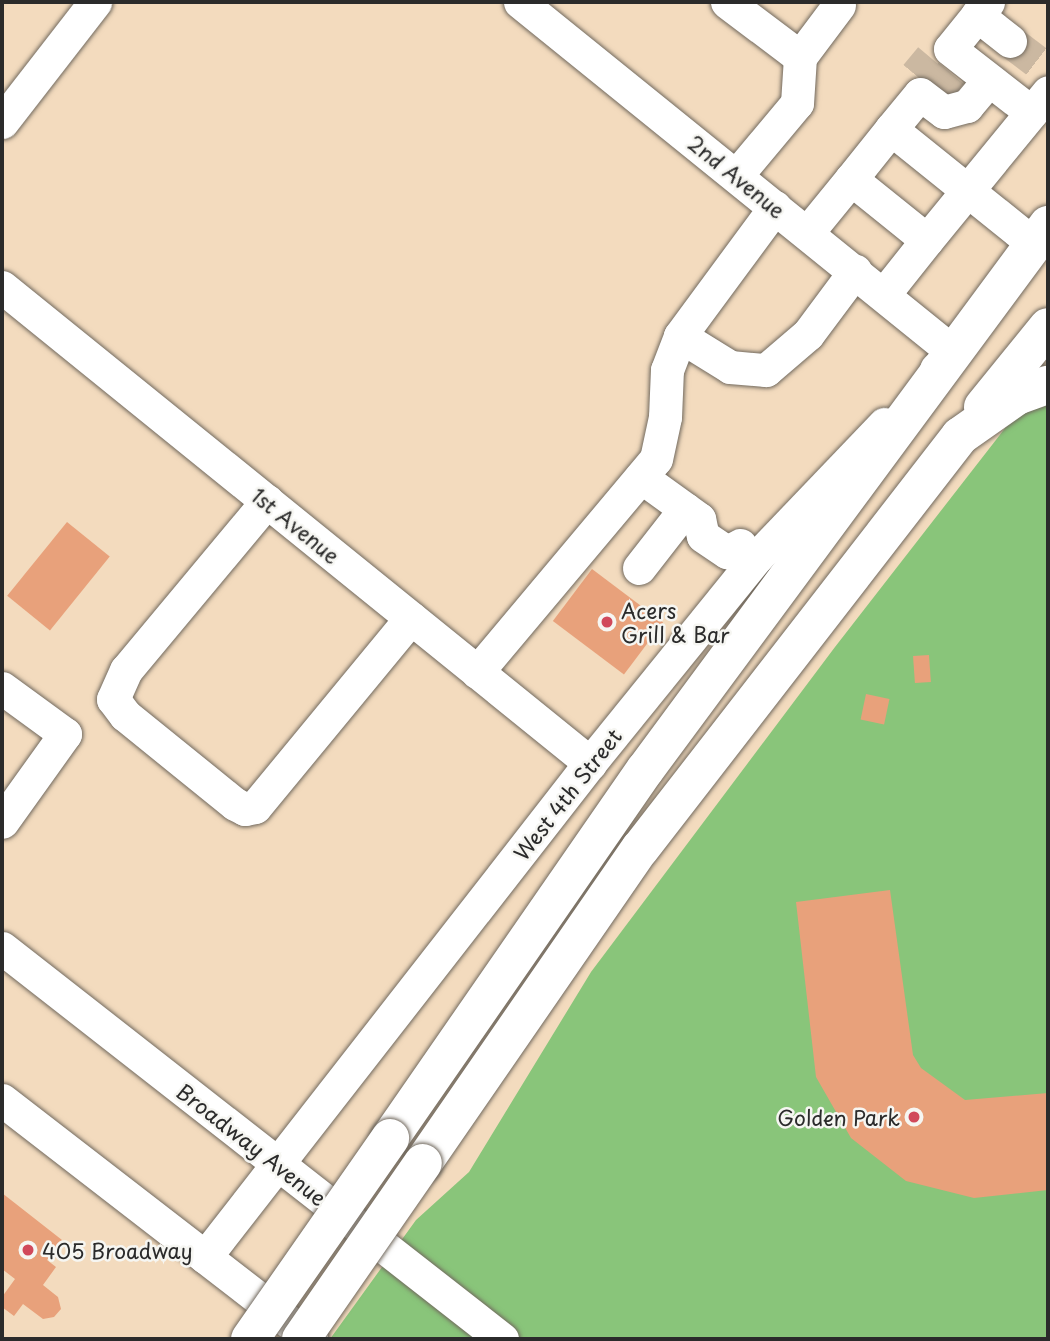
<!DOCTYPE html>
<style>
body{margin:0}
#map{position:relative;width:1050px;height:1341px;overflow:hidden;background:#f3dbbe;font-family:"Playpen Sans",sans-serif}
div>[style]{position:absolute}
[style*='--x']{left:calc(var(--x)*1px);top:calc(var(--y)*1px);width:calc(var(--w)*1px);rotate:calc(var(--a)*1deg)}
.green>*{inset:0;background:#89c57a}
.building>*{inset:0;background:#e8a17b;transform-origin:0 0}
.minor-tunnel>*{height:33px;margin-top:-16.5px;transform-origin:0;background:repeating-linear-gradient(90deg,#cbb8a1 0 33px,transparent 0 50px)}
.roads{filter:drop-shadow(0 0 2px #71695e) drop-shadow(0 0 2px #71695e)}
.minor>*{height:33px;margin:-16.5px;padding:0 16.5px;transform-origin:16.5px;border-radius:16.5px;background:#fff}
.highway>*{height:38px;margin:-19px;padding:0 19px;transform-origin:19px;border-radius:19px;background:#fff}
.bridges{filter:drop-shadow(0 0 2px #71695e) drop-shadow(0 0 2px #71695e)}
.highway-bridge>*{height:38px;margin:-19px;padding:0 19px;transform-origin:19px;border-radius:19px;background:#fff}
.dots>*{width:19px;height:19px;translate:-50% -50%;box-sizing:border-box;border:4px solid #f6f6f2;border-radius:50%}
span{translate:-50% -50%;white-space:nowrap;text-align:center;line-height:1.15;-webkit-text-stroke:5px #f6f6f2;paint-order:stroke}
.street-label{font-size:21px;color:#2b2b2b}
.poi-label{font-size:21px;color:#2b2b2b}
.left{translate:0 -50%;text-align:left}
.right{translate:-100% -50%;text-align:right}
.frame{position:absolute;inset:0;border:4px solid #2b2b2b;pointer-events:none}
</style>
<div id="map">
<div class="green">
<i style="clip-path:polygon(1048px 404px,1048px 1339px,330px 1339px,416px 1220px,469px 1172px,591px 972px,835px 647px,1006px 427px,1026px 412px)"></i>
</div>
<div class="building">
<i style="left:67px;top:522px;width:55px;height:95px;rotate:39deg"></i>
<i style="left:592px;top:569px;width:89px;height:65px;rotate:37deg"></i>
<i style="left:929px;top:655px;width:27px;height:16px;rotate:86deg"></i>
<i style="left:866px;top:694px;width:24px;height:26px;rotate:12deg"></i>
<i style="clip-path:polygon(890px 890px,913px 1055px,921px 1068px,965px 1100px,1048px 1093px,1048px 1190px,974px 1198px,906px 1181px,851px 1138px,816px 1077px,796px 902px)"></i>
<i style="clip-path:polygon(2px 1193px,62px 1240px,47px 1260px,56px 1267px,43px 1285px,58px 1297px,61px 1309px,54px 1317px,43px 1319px,23px 1304px,14px 1316px,2px 1307px,2px 1297px,15px 1279px,2px 1269px)"></i>
</div>
<div class="minor-tunnel">
<i style="--x:1010;--y:41;--w:41;--a:37.1"></i>
<i style="--x:916;--y:75;--w:23;--a:-50"></i>
<i style="--x:935;--y:92;--w:25;--a:-50"></i>
</div>
<div class="roads">
<div class="minor">
<i style="--x:520;--y:2;--w:557;--a:38.95"></i>
<i style="--x:953;--y:352;--w:24;--a:135"></i>
<i style="--x:727;--y:2;--w:91;--a:37"></i>
<i style="--x:800;--y:57;--w:46;--a:93.7"></i>
<i style="--x:797;--y:103;--w:95;--a:129.9"></i>
<i style="--x:988;--y:2;--w:60;--a:129"></i>
<i style="--x:950;--y:49;--w:103;--a:37.9"></i>
<i style="--x:977;--y:15;--w:42;--a:38.2"></i>
<i style="--x:800;--y:57;--w:65;--a:-53.1"></i>
<i style="--x:2;--y:122;--w:152;--a:-52.2"></i>
<i style="--x:891;--y:129;--w:45;--a:-50.4"></i>
<i style="--x:920;--y:94;--w:30;--a:37"></i>
<i style="--x:944;--y:112;--w:24;--a:-15"></i>
<i style="--x:967;--y:106;--w:34;--a:-50"></i>
<i style="--x:851;--y:179;--w:64;--a:-51.3"></i>
<i style="--x:891;--y:129;--w:184;--a:38.8"></i>
<i style="--x:775;--y:207;--w:160;--a:126.4"></i>
<i style="--x:680;--y:336;--w:59;--a:31.8"></i>
<i style="--x:730;--y:367;--w:36;--a:5"></i>
<i style="--x:766;--y:370;--w:55;--a:-40.6"></i>
<i style="--x:808;--y:334;--w:79;--a:-53.3"></i>
<i style="--x:807;--y:233;--w:70;--a:-50.8"></i>
<i style="--x:851;--y:179;--w:97;--a:38.8"></i>
<i style="--x:927;--y:240;--w:69;--a:128.5"></i>
<i style="--x:927;--y:240;--w:191;--a:-50.7"></i>
<i style="--x:2;--y:287;--w:757;--a:38.99"></i>
<i style="--x:641;--y:477;--w:72;--a:35.9"></i>
<i style="--x:699;--y:519;--w:17;--a:77"></i>
<i style="--x:703;--y:536;--w:29;--a:34"></i>
<i style="--x:727;--y:552;--w:15;--a:-28"></i>
<i style="--x:267;--y:501;--w:220;--a:129.8"></i>
<i style="--x:126;--y:670;--w:32;--a:114"></i>
<i style="--x:113;--y:699;--w:20;--a:53"></i>
<i style="--x:125;--y:715;--w:141;--a:39"></i>
<i style="--x:235;--y:804;--w:11;--a:27"></i>
<i style="--x:245;--y:809;--w:10;--a:-11"></i>
<i style="--x:255;--y:807;--w:245;--a:-50.5"></i>
<i style="--x:639;--y:568;--w:75;--a:-52.1"></i>
<i style="--x:477;--y:672;--w:278;--a:-50"></i>
<i style="--x:656;--y:459;--w:43;--a:-77.9"></i>
<i style="--x:665;--y:417;--w:47;--a:-87.6"></i>
<i style="--x:667;--y:370;--w:36;--a:-69"></i>
<i style="--x:2;--y:688;--w:78;--a:36.1"></i>
<i style="--x:65;--y:734;--w:108;--a:125.6"></i>
<i style="--x:2;--y:948;--w:635;--a:38.03"></i>
<i style="--x:2;--y:1100;--w:391;--a:37.7"></i>
<i style="--x:205;--y:1257;--w:626;--a:-52.07"></i>
<i style="--x:590;--y:763;--w:265;--a:-51"></i>
<i style="--x:757;--y:557;--w:184;--a:-46.3"></i>
</div>
<div class="highway">
<i style="--x:983;--y:407;--w:103;--a:-50.9"></i>
<i style="--x:390;--y:1138;--w:448;--a:-55.3"></i>
<i style="--x:645;--y:770;--w:678;--a:-53.52"></i>
<i style="--x:423;--y:1163;--w:382;--a:-55.4"></i>
<i style="--x:640;--y:849;--w:522;--a:-52.23"></i>
<i style="--x:960;--y:436;--w:70;--a:-35.1"></i>
<i style="--x:1017;--y:396;--w:33;--a:-20"></i>
</div>
</div>
<div class="bridges">
<div class="highway-bridge">
<i style="--x:250;--y:1339;--w:245;--a:-55.1"></i>
<i style="--x:301;--y:1339;--w:214;--a:-55.3"></i>
</div>
</div>
<div class="dots">
<i style="left:607px;top:622px;background:#d1495b"></i>
<i style="left:914px;top:1117px;background:#d1495b"></i>
<i style="left:28px;top:1250px;background:#d1495b"></i>
</div>
<div class="street-label">
<span style="left:737px;top:176px;rotate:39deg">2nd Avenue</span>
<span style="left:296px;top:525px;rotate:39deg">1st Avenue</span>
<span style="left:567px;top:794px;rotate:-52deg">West 4th Street</span>
<span style="left:252px;top:1144px;rotate:38deg">Broadway Avenue</span>
</div>
<div class="poi-label">
<span class="left" style="left:621px;top:622px">Acers<br>Grill &amp; Bar</span>
<span class="right" style="left:900px;top:1117px">Golden Park</span>
<span class="left" style="left:42px;top:1250px">405 Broadway</span>
</div>
<div class="frame"></div>
</div>
